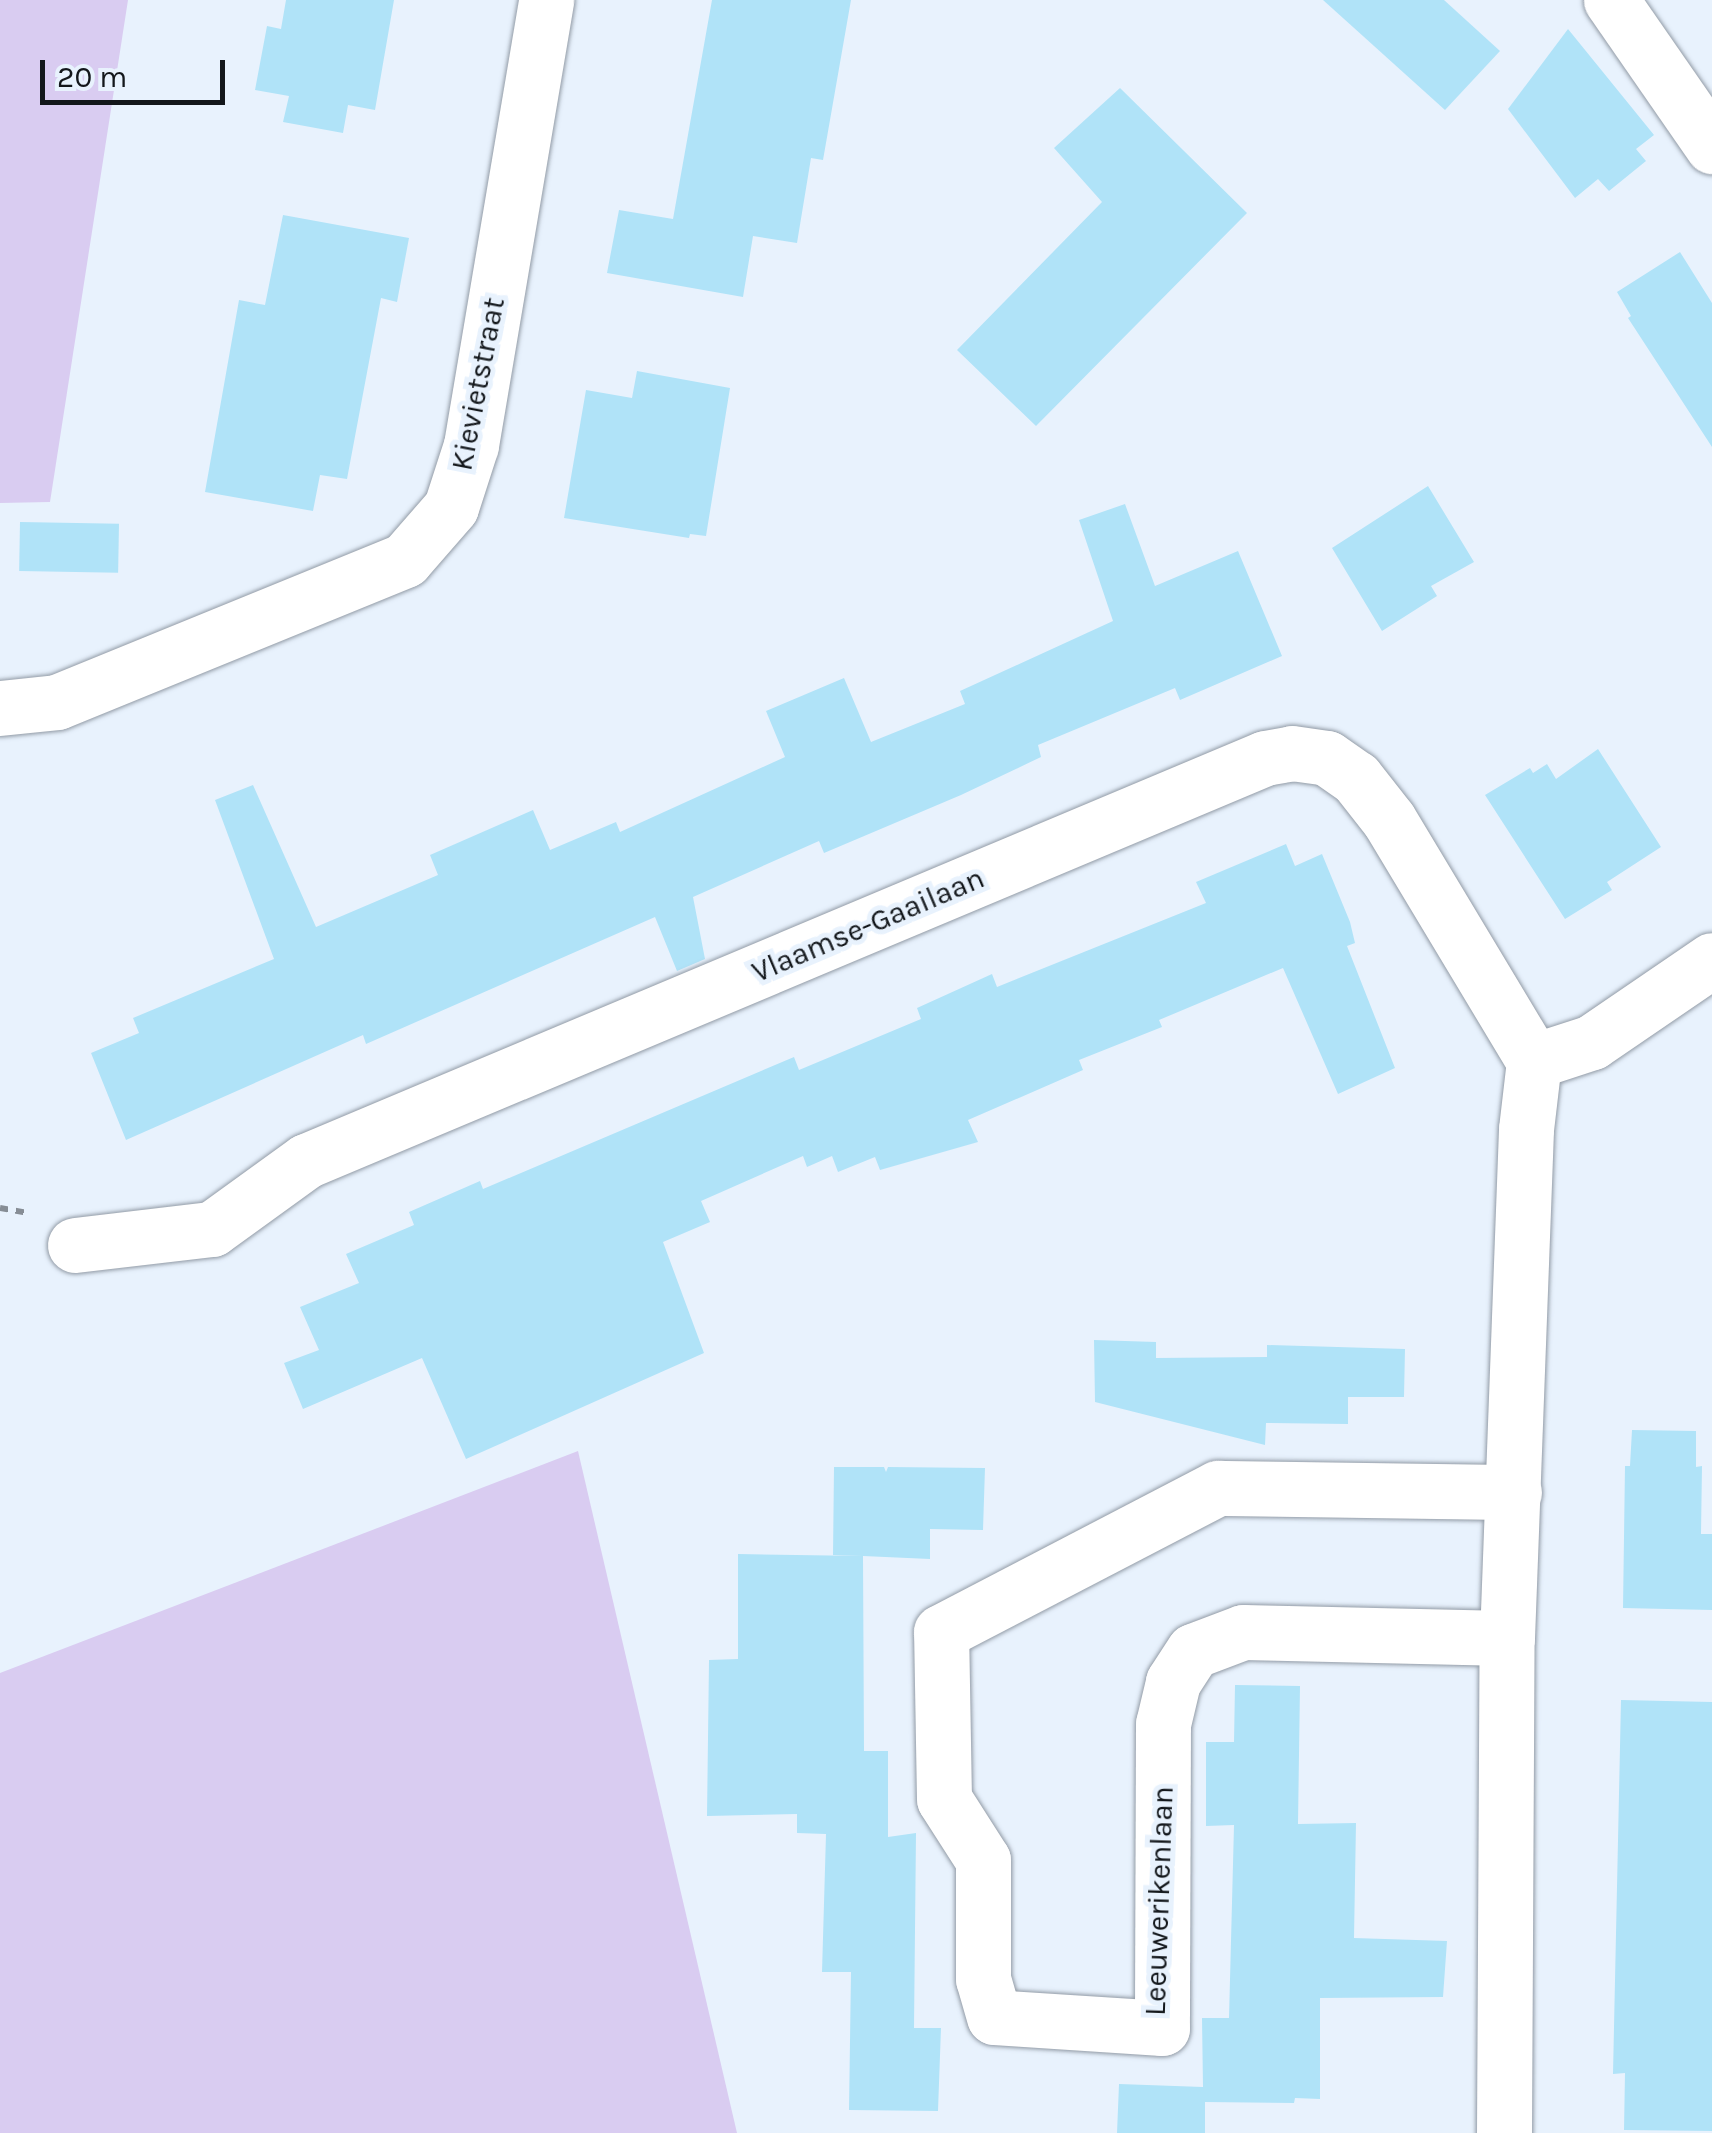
<!DOCTYPE html>
<style>
body{margin:0}
#map{position:relative;width:1712px;height:2133px;overflow:hidden;background:#e8f2fd;font-family:Karla,sans-serif}
div>[style]{position:absolute}
[style*='--x']{left:calc(var(--x)*1px);top:calc(var(--y)*1px);width:calc(var(--w)*1px);rotate:calc(var(--a)*1deg)}
.green>*{inset:0;background:#d9ccf1}
.building>*{inset:0;background:#b0e3f8;transform-origin:0 0}
.path>*{height:6px;margin-top:-3px;transform-origin:0;background:repeating-linear-gradient(90deg,#868d95 0 8px,transparent 0 16px)}
.roads{filter:drop-shadow(0 0 2px #929ba6) drop-shadow(0 0 2px #929ba6)}
.minor>*{height:55px;margin:-27.5px;padding:0 27.5px;transform-origin:27.5px;border-radius:27.5px;background:#fff}
span{translate:-50% -50%;white-space:nowrap;text-align:center;line-height:1.15;-webkit-text-stroke:10px #e8f2fd;paint-order:stroke}
.street-label{font-size:30px;color:#13171b}
.scale{position:absolute;left:40px;top:60px;width:185px;height:45px;box-sizing:border-box;border:5px solid #13171b;border-top:0;padding-left:12px;font-size:30px;line-height:35px;white-space:nowrap;color:#13171b;-webkit-text-stroke:8px #e8f2fd;paint-order:stroke}
</style>
<div id="map">
<div class="green">
<i style="clip-path:polygon(0 0,128px 0,50px 502px,0 503px)"></i>
<i style="clip-path:polygon(578px 1451px,737px 2133px,0 2133px,0 1673px)"></i>
</div>
<div class="building">
<i style="clip-path:polygon(286px 0,394px 0,375px 110px,348px 105px,343px 133px,283px 122px,289px 96px,255px 90px,267px 26px,281px 29px)"></i>
<i style="clip-path:polygon(712px 0,851px 0,823px 160px,811px 158px,797px 243px,753px 236px,743px 297px,607px 273px,619px 210px,673px 219px)"></i>
<i style="clip-path:polygon(1323px 0,1444px 0,1500px 51px,1445px 110px)"></i>
<i style="clip-path:polygon(1568px 29px,1654px 135px,1636px 149px,1646px 161px,1609px 191px,1598px 179px,1575px 198px,1508px 109px)"></i>
<i style="clip-path:polygon(1120px 88px,1247px 213px,1036px 426px,957px 350px,1102px 202px,1054px 148px)"></i>
<i style="clip-path:polygon(283px 215px,409px 238px,397px 302px,381px 298px,347px 479px,320px 475px,313px 511px,205px 492px,239px 300px,265px 305px)"></i>
<i style="clip-path:polygon(1680px 252px,1712px 303px,1712px 447px,1628px 318px,1631px 316px,1617px 292px)"></i>
<i style="clip-path:polygon(637px 371px,730px 388px,706px 536px,690px 534px,689px 538px,564px 518px,586px 390px,632px 398px)"></i>
<i style="clip-path:polygon(1428px 486px,1474px 562px,1431px 586px,1437px 596px,1382px 631px,1332px 548px)"></i>
<i style="clip-path:polygon(1125px 504px,1155px 586px,1238px 551px,1282px 656px,1180px 700px,1175px 688px,1038px 745px,1041px 757px,961px 795px,824px 853px,819px 841px,693px 897px,705px 959px,677px 971px,655px 917px,366px 1044px,363px 1035px,126px 1140px,91px 1053px,139px 1033px,133px 1018px,274px 959px,215px 800px,253px 785px,316px 927px,438px 875px,430px 855px,533px 810px,550px 850px,616px 822px,620px 832px,785px 757px,766px 711px,844px 678px,871px 742px,965px 704px,960px 691px,1113px 621px,1079px 520px)"></i>
<i style="left:20px;top:522px;width:99px;height:49px;rotate:1deg"></i>
<i style="clip-path:polygon(1598px 749px,1661px 847px,1607px 882px,1612px 890px,1565px 919px,1485px 795px,1530px 768px,1533px 773px,1547px 764px,1556px 779px)"></i>
<i style="clip-path:polygon(1286px 844px,1295px 866px,1322px 854px,1350px 922px,1355px 943px,1347px 946px,1395px 1068px,1338px 1094px,1283px 968px,1159px 1020px,1162px 1027px,1079px 1060px,1083px 1070px,968px 1120px,978px 1142px,880px 1170px,875px 1157px,838px 1172px,832px 1156px,807px 1167px,803px 1156px,701px 1201px,710px 1222px,663px 1242px,704px 1353px,466px 1459px,422px 1358px,303px 1409px,284px 1363px,319px 1350px,300px 1307px,359px 1283px,346px 1254px,414px 1225px,409px 1212px,480px 1181px,483px 1189px,794px 1057px,799px 1070px,921px 1019px,917px 1008px,992px 974px,997px 987px,1206px 903px,1196px 882px)"></i>
<i style="clip-path:polygon(1094px 1340px,1156px 1342px,1156px 1358px,1267px 1357px,1267px 1345px,1405px 1349px,1404px 1397px,1348px 1397px,1348px 1424px,1266px 1423px,1265px 1445px,1095px 1402px)"></i>
<i style="clip-path:polygon(1632px 1430px,1696px 1431px,1696px 1467px,1702px 1466px,1701px 1534px,1712px 1534px,1712px 1610px,1623px 1608px,1625px 1466px,1630px 1466px)"></i>
<i style="clip-path:polygon(834px 1467px,884px 1467px,886px 1472px,888px 1467px,985px 1468px,983px 1530px,930px 1529px,930px 1559px,863px 1556px,864px 1751px,888px 1751px,888px 1837px,916px 1833px,914px 2028px,941px 2028px,938px 2111px,849px 2110px,851px 1972px,822px 1972px,826px 1834px,797px 1833px,797px 1814px,707px 1816px,709px 1660px,738px 1659px,738px 1554px,863px 1556px,833px 1555px)"></i>
<i style="clip-path:polygon(1235px 1685px,1300px 1686px,1298px 1824px,1356px 1823px,1354px 1938px,1447px 1941px,1443px 1997px,1320px 1998px,1320px 2099px,1295px 2098px,1294px 2103px,1205px 2102px,1205px 2133px,1117px 2133px,1119px 2084px,1203px 2087px,1202px 2018px,1229px 2018px,1234px 1825px,1206px 1826px,1206px 1742px,1234px 1742px)"></i>
<i style="clip-path:polygon(1621px 1700px,1712px 1702px,1712px 2131px,1624px 2130px,1625px 2073px,1613px 2074px)"></i>
</div>
<div class="path">
<i style="--x:0;--y:1208;--w:28;--a:10"></i>
</div>
<div class="roads">
<div class="minor">
<i style="--x:1611;--y:0;--w:178;--a:55.3"></i>
<i style="--x:0;--y:708;--w:57;--a:-6"></i>
<i style="--x:57;--y:702;--w:376;--a:-22.2"></i>
<i style="--x:405;--y:560;--w:70;--a:-49"></i>
<i style="--x:451;--y:507;--w:65;--a:-72.1"></i>
<i style="--x:471;--y:445;--w:451;--a:-80.4"></i>
<i style="--x:1534;--y:1061;--w:61;--a:-18.1"></i>
<i style="--x:1592;--y:1042;--w:145;--a:-34.3"></i>
<i style="--x:75;--y:1245;--w:138;--a:-6.7"></i>
<i style="--x:212;--y:1229;--w:116;--a:-35.9"></i>
<i style="--x:306;--y:1161;--w:1040;--a:-22.79"></i>
<i style="--x:1265;--y:758;--w:27;--a:-10"></i>
<i style="--x:1292;--y:753;--w:35;--a:8"></i>
<i style="--x:1327;--y:758;--w:35;--a:35"></i>
<i style="--x:1356;--y:778;--w:53;--a:51.8"></i>
<i style="--x:1389;--y:820;--w:281;--a:59"></i>
<i style="--x:1507;--y:1638;--w:264;--a:-178.7"></i>
<i style="--x:1243;--y:1632;--w:53;--a:159.2"></i>
<i style="--x:1193;--y:1651;--w:37;--a:123"></i>
<i style="--x:1173;--y:1682;--w:43;--a:103.4"></i>
<i style="--x:1163;--y:1724;--w:304;--a:90.2"></i>
<i style="--x:1162;--y:2028;--w:168;--a:-176.3"></i>
<i style="--x:994;--y:2017;--w:40;--a:-106"></i>
<i style="--x:983;--y:1979;--w:119;--a:-90"></i>
<i style="--x:983;--y:1860;--w:72;--a:-122.6"></i>
<i style="--x:944;--y:1799;--w:167;--a:-91"></i>
<i style="--x:941;--y:1632;--w:312;--a:-27.5"></i>
<i style="--x:1218;--y:1488;--w:296;--a:0.8"></i>
<i style="--x:1504;--y:2133;--w:495;--a:-89.7"></i>
<i style="--x:1507;--y:1638;--w:509;--a:-87.86"></i>
<i style="--x:1526;--y:1129;--w:68;--a:-83.3"></i>
</div>
</div>
<div class="street-label">
<span style="left:478px;top:384px;rotate:-79deg">Kievietstraat</span>
<span style="left:868px;top:925px;rotate:-23deg">Vlaamse-Gaailaan</span>
<span style="left:1159px;top:1901px;rotate:-88deg">Leeuwerikenlaan</span>
</div>
<div class="scale">20 m</div>
</div>
